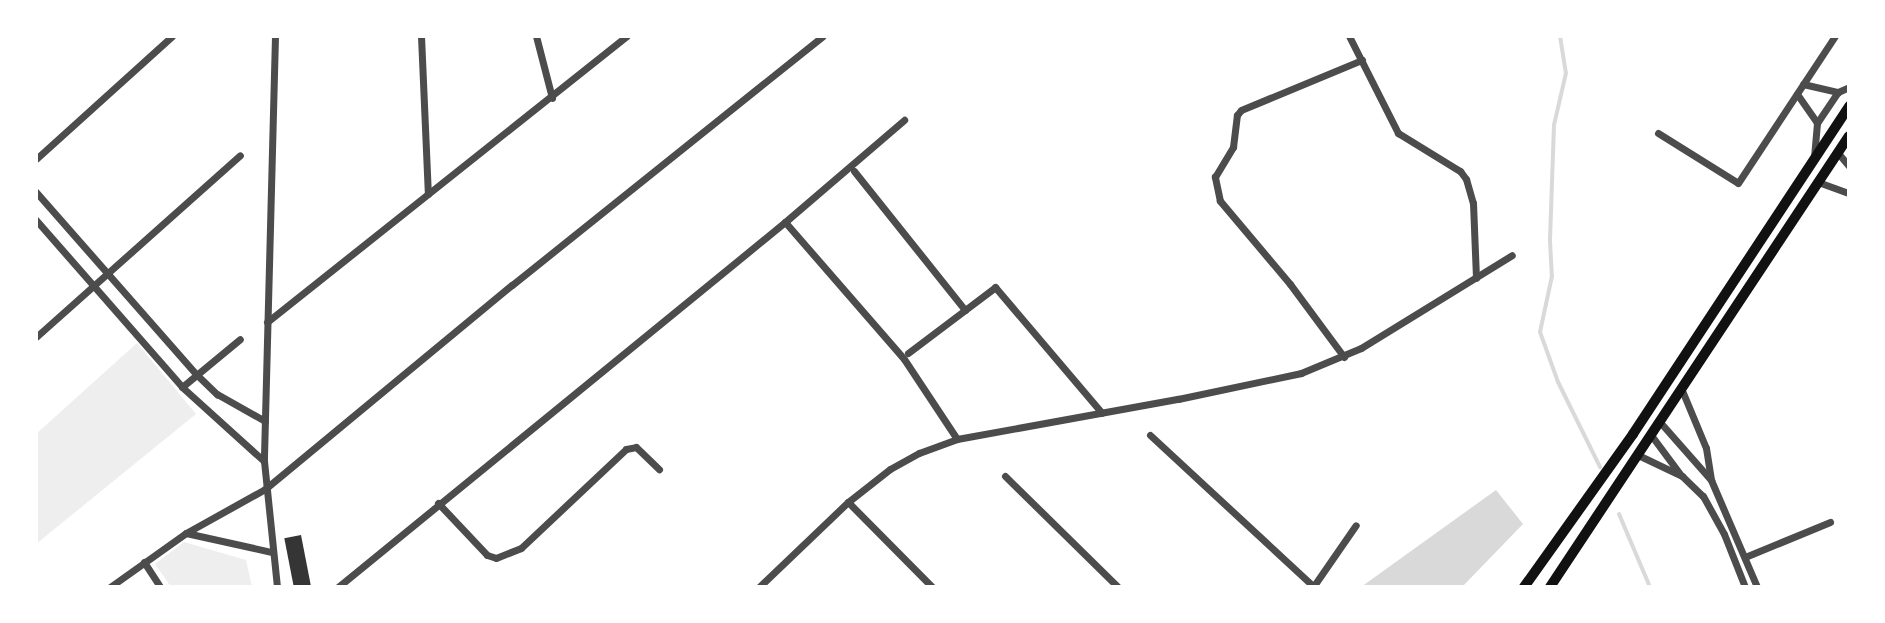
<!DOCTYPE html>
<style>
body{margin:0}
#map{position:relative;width:1885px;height:623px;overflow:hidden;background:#fff;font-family:"PT Sans",sans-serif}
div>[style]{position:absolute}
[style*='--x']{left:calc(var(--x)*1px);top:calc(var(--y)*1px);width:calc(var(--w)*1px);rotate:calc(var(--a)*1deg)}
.green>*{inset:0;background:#eee}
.water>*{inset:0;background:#d9d9d9}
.stream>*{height:4px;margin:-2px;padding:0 2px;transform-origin:2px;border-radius:2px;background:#d9d9d9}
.building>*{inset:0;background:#353535;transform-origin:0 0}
.minor>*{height:7px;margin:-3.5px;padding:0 3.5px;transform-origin:3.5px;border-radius:3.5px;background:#4c4c4c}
.secondary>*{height:10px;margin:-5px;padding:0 5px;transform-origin:5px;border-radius:5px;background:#111}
span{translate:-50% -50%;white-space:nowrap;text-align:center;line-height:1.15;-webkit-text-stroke:7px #fff;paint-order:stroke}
.frame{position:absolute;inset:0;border:38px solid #fff;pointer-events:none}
</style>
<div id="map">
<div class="green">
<i style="clip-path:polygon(137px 343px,196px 414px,36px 544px,36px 434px)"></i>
<i style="clip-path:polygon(184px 542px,246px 560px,252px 587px,171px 587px,155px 564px)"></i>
</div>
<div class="water">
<i style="clip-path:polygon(1496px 490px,1523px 524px,1462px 587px,1361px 587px)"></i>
</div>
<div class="stream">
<i style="--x:1560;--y:36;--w:37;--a:81"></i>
<i style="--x:1566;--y:73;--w:53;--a:103"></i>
<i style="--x:1554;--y:125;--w:116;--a:92"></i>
<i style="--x:1550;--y:241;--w:35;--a:87"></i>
<i style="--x:1552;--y:276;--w:57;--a:102.1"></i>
<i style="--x:1540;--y:332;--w:53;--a:70.2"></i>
<i style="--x:1558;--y:382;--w:95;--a:63.7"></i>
<i style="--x:1619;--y:514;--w:79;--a:67"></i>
</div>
<div class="building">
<i style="left:301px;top:535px;width:53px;height:17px;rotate:79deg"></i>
</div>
<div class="minor">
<i style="--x:275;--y:36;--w:425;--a:91.5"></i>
<i style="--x:264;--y:461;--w:127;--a:84.1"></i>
<i style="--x:421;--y:36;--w:158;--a:87.5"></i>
<i style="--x:536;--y:36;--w:64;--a:75.5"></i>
<i style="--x:1349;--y:36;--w:109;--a:63.2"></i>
<i style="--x:1398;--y:133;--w:73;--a:31.5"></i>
<i style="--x:1460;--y:171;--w:10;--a:53"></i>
<i style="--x:1466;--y:179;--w:25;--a:74"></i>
<i style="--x:1473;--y:203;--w:75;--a:87.7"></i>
<i style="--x:1803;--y:84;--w:36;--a:13"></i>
<i style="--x:1838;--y:92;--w:12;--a:-24"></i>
<i style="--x:1797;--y:94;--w:35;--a:55"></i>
<i style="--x:1817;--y:123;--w:32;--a:95"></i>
<i style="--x:1817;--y:123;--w:37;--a:-56"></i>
<i style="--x:1658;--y:133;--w:94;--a:32"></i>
<i style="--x:1738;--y:183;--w:176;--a:-56.6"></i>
<i style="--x:1838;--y:153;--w:17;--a:50"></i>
<i style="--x:36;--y:159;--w:183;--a:-42.1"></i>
<i style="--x:854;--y:171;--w:178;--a:51.4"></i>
<i style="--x:965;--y:310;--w:38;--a:-37"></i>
<i style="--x:995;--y:287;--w:165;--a:49.7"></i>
<i style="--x:1818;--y:182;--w:33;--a:20"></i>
<i style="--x:36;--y:192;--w:244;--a:48.7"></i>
<i style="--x:197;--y:375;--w:28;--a:44"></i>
<i style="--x:217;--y:394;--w:55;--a:29.4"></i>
<i style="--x:36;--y:220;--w:222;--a:48.8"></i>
<i style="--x:182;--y:387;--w:110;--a:42.1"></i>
<i style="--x:785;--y:222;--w:181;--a:49"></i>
<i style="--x:904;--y:359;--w:96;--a:56.5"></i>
<i style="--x:267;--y:322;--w:460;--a:-38.5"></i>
<i style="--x:36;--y:337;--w:273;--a:-41.7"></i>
<i style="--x:908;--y:353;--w:71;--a:-37"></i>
<i style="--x:1344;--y:357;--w:91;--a:-126.5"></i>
<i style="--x:1290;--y:284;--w:109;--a:-130.1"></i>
<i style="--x:1220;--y:201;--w:25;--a:-102"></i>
<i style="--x:1215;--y:177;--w:35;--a:-59"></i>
<i style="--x:1233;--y:147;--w:32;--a:-83"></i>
<i style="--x:1237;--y:115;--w:6;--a:-51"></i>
<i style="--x:1241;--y:110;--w:131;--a:-22.5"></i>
<i style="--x:182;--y:387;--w:75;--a:-39.6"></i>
<i style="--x:1681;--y:388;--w:65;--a:67.4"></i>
<i style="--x:1706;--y:448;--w:30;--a:81"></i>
<i style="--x:1659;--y:421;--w:79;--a:48.6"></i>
<i style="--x:1711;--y:480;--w:116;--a:66.7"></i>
<i style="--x:1150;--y:435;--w:224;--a:42.8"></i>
<i style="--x:1651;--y:435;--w:49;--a:53.4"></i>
<i style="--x:1638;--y:455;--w:49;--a:25.5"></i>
<i style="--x:1682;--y:476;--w:29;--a:44"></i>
<i style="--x:1703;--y:496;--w:43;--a:61.1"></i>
<i style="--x:1724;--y:534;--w:57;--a:68.4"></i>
<i style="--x:1005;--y:476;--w:158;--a:44.5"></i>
<i style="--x:848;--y:502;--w:120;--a:45.3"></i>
<i style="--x:438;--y:503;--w:71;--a:46.7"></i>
<i style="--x:487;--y:555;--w:9;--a:18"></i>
<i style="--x:496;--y:558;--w:27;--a:-22"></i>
<i style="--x:521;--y:548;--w:144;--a:-43.3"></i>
<i style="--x:626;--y:449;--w:10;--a:-11"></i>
<i style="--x:636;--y:447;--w:32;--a:44"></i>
<i style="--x:186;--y:533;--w:88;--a:12.5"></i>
<i style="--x:1745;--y:557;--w:92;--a:-22.4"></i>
<i style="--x:144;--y:562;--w:30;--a:57"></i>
<i style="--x:110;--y:587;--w:93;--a:-35.4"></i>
<i style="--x:186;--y:533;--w:90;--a:-29.1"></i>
<i style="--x:265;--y:489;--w:320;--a:-39.6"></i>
<i style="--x:512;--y:285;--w:398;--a:-38.7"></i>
<i style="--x:338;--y:587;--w:577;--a:-39.23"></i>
<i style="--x:785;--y:222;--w:157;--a:-40.6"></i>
<i style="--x:759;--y:587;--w:123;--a:-43.7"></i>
<i style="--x:848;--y:502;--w:53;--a:-38.2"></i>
<i style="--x:890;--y:469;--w:33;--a:-29"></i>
<i style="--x:919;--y:453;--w:40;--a:-20.2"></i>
<i style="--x:957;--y:439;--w:225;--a:-10.3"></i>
<i style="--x:1178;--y:399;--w:126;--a:-11.9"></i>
<i style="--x:1301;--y:373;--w:65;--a:-22.6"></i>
<i style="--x:1361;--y:348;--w:177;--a:-31.6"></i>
<i style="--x:1313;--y:587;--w:75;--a:-55.3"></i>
</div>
<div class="secondary">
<i style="--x:1524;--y:587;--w:188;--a:-54.5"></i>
<i style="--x:1633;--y:434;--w:393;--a:-56.6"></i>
<i style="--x:1550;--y:587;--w:541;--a:-56.46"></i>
</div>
<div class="frame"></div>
</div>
